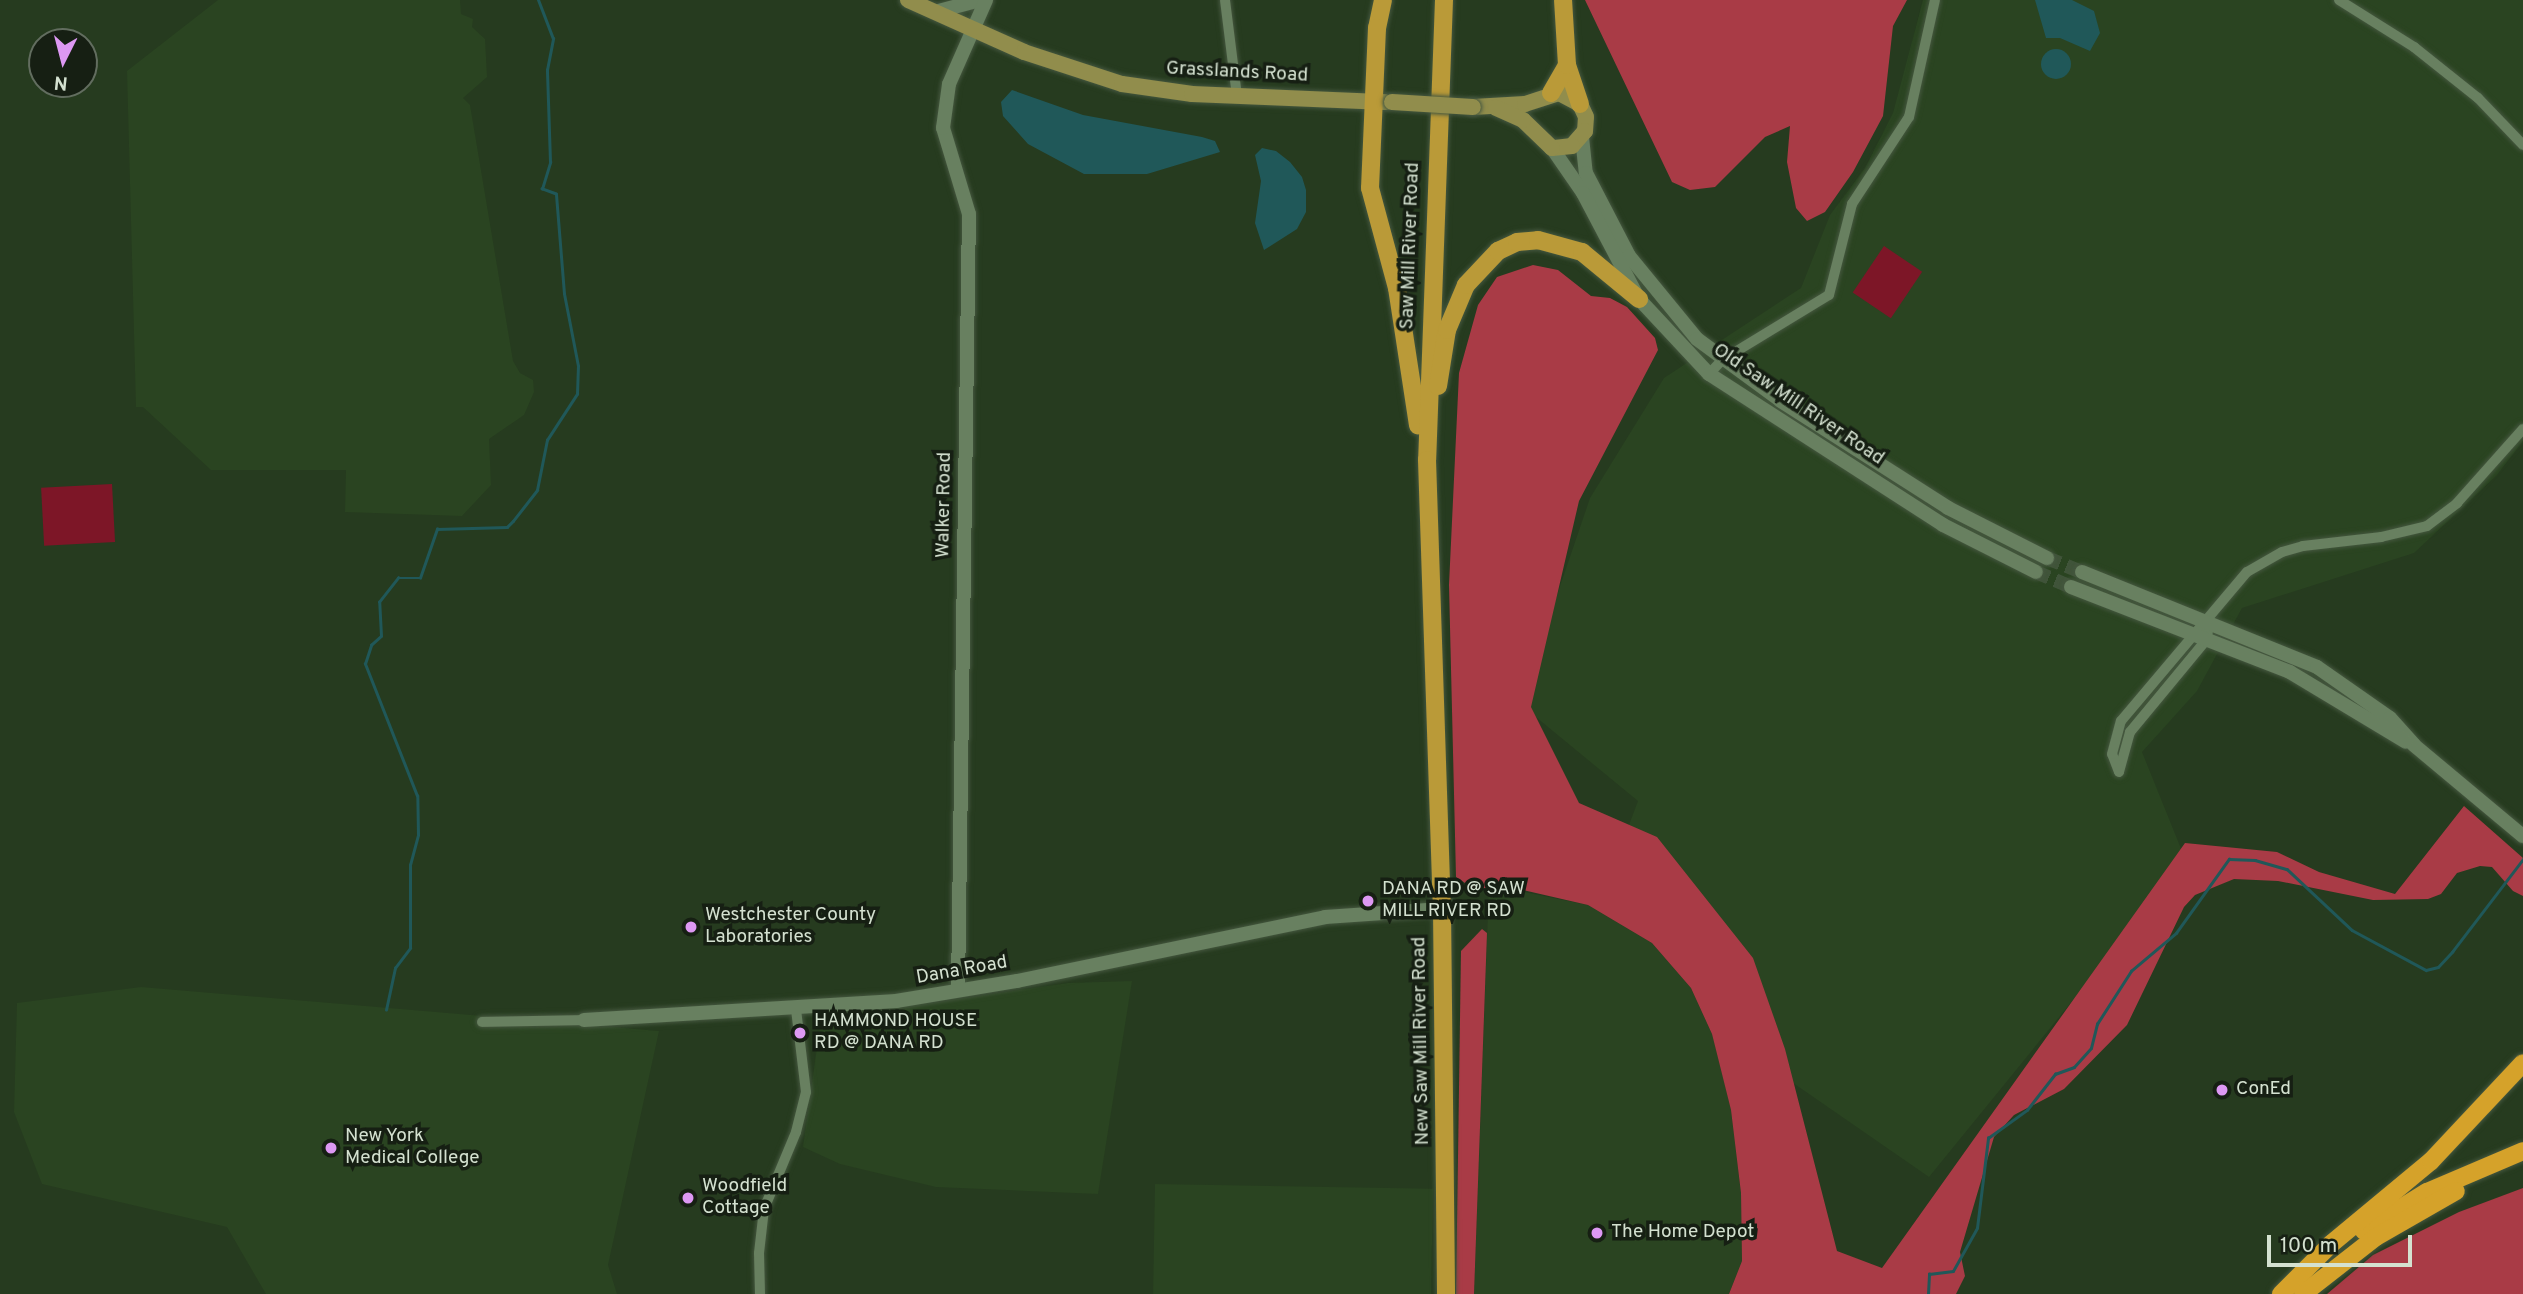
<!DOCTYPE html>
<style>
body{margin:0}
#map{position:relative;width:2523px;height:1294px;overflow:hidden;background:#263b1f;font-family:Overpass,sans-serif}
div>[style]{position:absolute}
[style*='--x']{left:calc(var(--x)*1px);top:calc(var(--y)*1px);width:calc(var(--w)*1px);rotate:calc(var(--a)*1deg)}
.built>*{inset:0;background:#2a4421;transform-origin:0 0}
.green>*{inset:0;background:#7d1627;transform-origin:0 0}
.forest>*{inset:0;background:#a93b46}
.water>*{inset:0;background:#205859}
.round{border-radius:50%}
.stream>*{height:2.5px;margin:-1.25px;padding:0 1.25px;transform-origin:1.25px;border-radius:1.25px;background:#205859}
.tertiary-tunnel>*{height:14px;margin-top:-7px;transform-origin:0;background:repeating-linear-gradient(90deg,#40543a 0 14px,transparent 0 21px)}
.roads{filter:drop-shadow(0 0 2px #45573f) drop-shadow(0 0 2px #45573f)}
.minor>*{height:10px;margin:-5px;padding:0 5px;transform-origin:5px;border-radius:5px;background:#688060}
.tertiary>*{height:14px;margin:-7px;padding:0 7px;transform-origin:7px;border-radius:7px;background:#688060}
.secondary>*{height:16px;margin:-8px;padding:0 8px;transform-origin:8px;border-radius:8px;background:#918d4c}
.primary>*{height:18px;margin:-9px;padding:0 9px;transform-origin:9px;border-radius:9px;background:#ba9a38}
.trunk>*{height:18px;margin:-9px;padding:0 9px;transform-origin:9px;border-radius:9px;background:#d5a22a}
.bridges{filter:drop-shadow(0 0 2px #45573f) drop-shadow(0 0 2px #45573f)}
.secondary-bridge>*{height:16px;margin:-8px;padding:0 8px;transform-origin:8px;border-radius:8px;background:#918d4c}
.dots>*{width:19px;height:19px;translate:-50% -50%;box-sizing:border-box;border:4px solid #161f13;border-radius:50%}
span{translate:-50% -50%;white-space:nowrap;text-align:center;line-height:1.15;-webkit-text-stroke:7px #161f13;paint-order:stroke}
.street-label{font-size:19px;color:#d4e1d0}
.poi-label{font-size:19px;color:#d4e1d0}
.left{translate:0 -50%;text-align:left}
.north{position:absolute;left:28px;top:28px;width:70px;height:70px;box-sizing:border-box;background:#161f13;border:2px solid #626d5f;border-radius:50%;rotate:186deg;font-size:19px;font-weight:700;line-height:28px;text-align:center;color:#d4e1d0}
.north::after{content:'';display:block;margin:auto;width:24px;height:32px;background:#dd98f3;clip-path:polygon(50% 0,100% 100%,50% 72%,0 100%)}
.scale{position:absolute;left:2267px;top:1235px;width:145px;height:32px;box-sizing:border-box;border:4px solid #d4e1d0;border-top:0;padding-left:9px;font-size:21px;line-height:24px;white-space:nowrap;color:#d4e1d0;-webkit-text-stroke:5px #161f13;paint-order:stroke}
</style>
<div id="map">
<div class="built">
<i style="clip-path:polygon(218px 0,460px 0,461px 14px,473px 19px,472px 27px,485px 39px,487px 77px,463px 98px,470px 105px,513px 361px,520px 373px,533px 380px,534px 392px,524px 415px,489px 439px,491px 485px,462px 516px,345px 512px,346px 470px,211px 470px,143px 407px,136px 407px,127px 71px)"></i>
<i style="clip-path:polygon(1923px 0,2523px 0,2523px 441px,2497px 475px,2414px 553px,2242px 608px,2197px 691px,2142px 752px,2186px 861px,1929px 1177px,1783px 1076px,1624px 838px,1638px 801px,1520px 704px,1590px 498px,1664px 378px,1801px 288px,1830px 215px,1865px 168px,1893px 113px)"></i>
<i style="clip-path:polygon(1489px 885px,1588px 905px,1652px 943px,1691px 988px,1712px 1034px,1731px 1110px,1741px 1193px,1742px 1261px,1729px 1294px,1474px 1294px)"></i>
<i style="clip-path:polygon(1132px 981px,1098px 1194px,936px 1187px,840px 1164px,803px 1147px,821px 1019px,1068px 983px)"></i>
<i style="clip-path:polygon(141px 987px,659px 1031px,608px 1265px,617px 1294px,266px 1294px,227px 1227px,42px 1184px,14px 1112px,17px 1003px)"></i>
<i style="left:1155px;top:1184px;width:278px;height:111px;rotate:1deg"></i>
</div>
<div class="green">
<i style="left:1884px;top:246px;width:46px;height:56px;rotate:34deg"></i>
<i style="left:112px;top:484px;width:58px;height:71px;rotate:87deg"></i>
</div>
<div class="forest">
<i style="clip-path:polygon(1585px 0,1907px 0,1893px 26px,1883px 116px,1853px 172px,1825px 212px,1807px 221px,1796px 208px,1787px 162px,1790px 126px,1765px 137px,1715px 187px,1690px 190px,1672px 182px)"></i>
<i style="clip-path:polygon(1533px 265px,1558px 270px,1591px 296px,1610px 298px,1627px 307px,1655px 338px,1658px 350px,1579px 501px,1531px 707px,1579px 803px,1657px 837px,1753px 958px,1785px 1049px,1837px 1251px,1882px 1268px,2185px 843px,2277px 852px,2319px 872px,2395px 894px,2464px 806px,2523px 858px,2523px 896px,2513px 891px,2492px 867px,2480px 866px,2457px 873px,2441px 894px,2428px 899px,2373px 900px,2278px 881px,2234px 879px,2195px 895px,2184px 907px,2127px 1025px,2064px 1089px,2014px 1115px,1994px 1137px,1960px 1252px,1965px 1276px,1956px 1294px,1729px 1294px,1742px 1261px,1741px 1193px,1731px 1110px,1712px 1034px,1691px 988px,1652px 943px,1588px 905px,1505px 886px,1474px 889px,1456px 877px,1449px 585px,1459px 373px,1478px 305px,1497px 277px)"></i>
<i style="clip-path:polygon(1482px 929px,1487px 933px,1474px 1294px,1456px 1294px,1461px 951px)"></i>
<i style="clip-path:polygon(2523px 1188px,2523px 1294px,2327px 1294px,2373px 1255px,2459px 1212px)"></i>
</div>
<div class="water">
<i style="clip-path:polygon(2035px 0,2072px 0,2094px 11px,2100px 33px,2090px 51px,2060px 38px,2046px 38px)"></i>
<i class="round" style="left:2041px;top:49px;width:30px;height:30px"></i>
<i style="clip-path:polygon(1012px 90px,1083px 115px,1202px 137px,1215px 141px,1220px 152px,1147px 174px,1084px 174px,1028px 144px,1003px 116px,1001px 102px)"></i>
<i style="clip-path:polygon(1262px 148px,1276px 151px,1290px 162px,1302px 177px,1306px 190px,1306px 212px,1297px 229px,1264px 250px,1255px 223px,1261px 181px,1255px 155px)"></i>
</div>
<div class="stream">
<i style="--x:386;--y:1010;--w:43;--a:-77.9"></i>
<i style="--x:395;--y:968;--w:25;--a:-53"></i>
<i style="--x:410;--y:948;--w:83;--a:-90"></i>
<i style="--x:410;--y:865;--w:31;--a:-75"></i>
<i style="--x:418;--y:835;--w:39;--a:-91"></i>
<i style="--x:417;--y:796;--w:142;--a:-111.5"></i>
<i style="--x:365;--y:664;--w:20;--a:-72"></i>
<i style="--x:371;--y:645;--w:13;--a:-42"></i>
<i style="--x:381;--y:636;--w:34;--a:-93"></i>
<i style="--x:379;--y:602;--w:31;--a:-52"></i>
<i style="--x:398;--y:578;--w:22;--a:0"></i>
<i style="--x:420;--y:578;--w:52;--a:-70.9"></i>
<i style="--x:437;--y:529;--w:70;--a:-1.6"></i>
<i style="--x:507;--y:527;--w:8;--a:-45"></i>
<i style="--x:513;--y:521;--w:39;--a:-52"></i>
<i style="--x:537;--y:490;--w:51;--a:-78.7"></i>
<i style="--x:547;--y:440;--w:55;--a:-56.9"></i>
<i style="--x:577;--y:394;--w:28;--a:-88"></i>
<i style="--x:578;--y:366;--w:73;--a:-101"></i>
<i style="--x:564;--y:294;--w:100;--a:-94.6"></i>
<i style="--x:556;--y:194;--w:15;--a:-160"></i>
<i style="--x:542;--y:189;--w:28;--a:-73"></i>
<i style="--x:550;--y:162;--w:92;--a:-91.9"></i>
<i style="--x:547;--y:70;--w:32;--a:-79"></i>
<i style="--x:553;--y:39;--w:42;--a:-111"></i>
<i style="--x:1928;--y:1294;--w:20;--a:-87"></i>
<i style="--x:1929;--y:1274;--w:24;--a:-7"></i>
<i style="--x:1953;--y:1271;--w:49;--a:-60.8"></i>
<i style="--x:1977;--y:1228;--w:91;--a:-83"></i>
<i style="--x:1988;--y:1138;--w:48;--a:-35.7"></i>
<i style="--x:2027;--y:1110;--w:46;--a:-52.1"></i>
<i style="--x:2055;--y:1074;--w:20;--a:-20"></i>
<i style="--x:2074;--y:1067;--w:25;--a:-48"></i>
<i style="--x:2091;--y:1048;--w:25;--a:-76"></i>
<i style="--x:2097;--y:1024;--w:63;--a:-57.3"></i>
<i style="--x:2131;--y:971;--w:59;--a:-40.2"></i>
<i style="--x:2176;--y:933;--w:91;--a:-54.4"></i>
<i style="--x:2229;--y:859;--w:26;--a:2"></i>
<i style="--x:2255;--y:860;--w:33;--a:16"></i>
<i style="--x:2287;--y:869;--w:89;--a:43.2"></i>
<i style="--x:2352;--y:930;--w:84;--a:28.4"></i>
<i style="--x:2426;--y:970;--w:12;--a:-14"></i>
<i style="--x:2438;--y:967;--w:21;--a:-47"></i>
<i style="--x:2452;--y:952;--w:117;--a:-52.6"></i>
</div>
<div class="tertiary-tunnel">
<i style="--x:2047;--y:558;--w:38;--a:22"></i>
<i style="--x:2036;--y:572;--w:38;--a:23"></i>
</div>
<div class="roads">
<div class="minor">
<i style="--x:1225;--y:0;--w:97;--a:82.9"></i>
<i style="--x:2339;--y:0;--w:89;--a:32.1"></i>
<i style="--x:2414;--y:47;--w:82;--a:38.6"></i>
<i style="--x:2478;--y:98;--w:65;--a:46.2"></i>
<i style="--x:1709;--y:374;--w:19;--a:-47"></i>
<i style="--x:1722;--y:360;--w:125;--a:-31.3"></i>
<i style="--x:1829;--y:295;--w:94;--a:-75.8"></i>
<i style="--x:1852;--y:204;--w:104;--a:-56.8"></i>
<i style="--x:1909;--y:117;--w:120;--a:-77.5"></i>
<i style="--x:2209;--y:622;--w:17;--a:97"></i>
<i style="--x:2207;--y:639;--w:121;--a:129.6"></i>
<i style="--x:2130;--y:732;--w:41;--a:105.4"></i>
<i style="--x:2119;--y:772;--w:19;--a:-111"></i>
<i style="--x:2112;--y:754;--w:34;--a:-75"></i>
<i style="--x:2121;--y:721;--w:195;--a:-49.8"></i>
<i style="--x:2247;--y:572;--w:40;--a:-29.7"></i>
<i style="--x:2282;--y:552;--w:22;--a:-16"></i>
<i style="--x:2303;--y:546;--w:79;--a:-6.6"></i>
<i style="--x:2381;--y:537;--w:47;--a:-13.4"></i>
<i style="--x:2427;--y:526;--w:38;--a:-37"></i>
<i style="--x:2457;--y:503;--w:99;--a:-48.3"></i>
<i style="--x:482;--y:1022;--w:102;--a:-1.1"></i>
<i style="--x:760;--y:1294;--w:41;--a:-91.4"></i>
<i style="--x:759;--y:1253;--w:44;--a:-83.5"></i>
<i style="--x:764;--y:1209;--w:83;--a:-67.4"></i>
<i style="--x:796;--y:1132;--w:41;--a:-76"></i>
<i style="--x:806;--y:1092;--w:84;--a:-96.9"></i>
</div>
<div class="tertiary">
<i style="--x:935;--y:12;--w:47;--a:-14.9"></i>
<i style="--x:1582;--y:137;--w:36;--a:84"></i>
<i style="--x:1586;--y:173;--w:93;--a:62.6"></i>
<i style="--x:1629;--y:256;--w:107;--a:50.7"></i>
<i style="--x:1697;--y:339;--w:104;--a:36.4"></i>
<i style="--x:1781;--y:401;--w:198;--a:32.6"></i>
<i style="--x:1948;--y:508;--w:111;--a:26.8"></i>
<i style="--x:1552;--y:148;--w:55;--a:55.4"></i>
<i style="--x:1583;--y:193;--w:120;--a:62.2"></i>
<i style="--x:1639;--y:299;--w:103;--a:47"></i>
<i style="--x:1709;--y:374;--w:278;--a:32.8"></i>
<i style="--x:1943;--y:525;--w:104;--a:26.8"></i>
<i style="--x:2082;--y:572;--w:253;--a:22"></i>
<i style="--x:2317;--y:667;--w:89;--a:34.9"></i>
<i style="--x:2390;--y:718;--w:36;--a:48"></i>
<i style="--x:2414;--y:745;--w:142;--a:39.9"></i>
<i style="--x:2071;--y:587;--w:235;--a:21.2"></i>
<i style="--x:2290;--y:672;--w:135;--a:31.1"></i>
<i style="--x:958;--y:989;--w:775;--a:-89.19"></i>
<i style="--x:969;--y:214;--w:90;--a:-106.8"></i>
<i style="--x:943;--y:128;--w:44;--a:-82.2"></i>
<i style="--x:949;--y:84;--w:92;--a:-66.2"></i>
<i style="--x:584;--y:1020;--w:313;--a:-3.5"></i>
<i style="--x:896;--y:1001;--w:123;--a:-9.4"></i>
<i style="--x:1017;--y:981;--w:315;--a:-11.7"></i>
<i style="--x:1325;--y:917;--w:117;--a:-3.9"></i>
</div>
<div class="secondary">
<i style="--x:908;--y:0;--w:127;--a:24.1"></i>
<i style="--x:1024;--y:52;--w:103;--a:18.1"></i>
<i style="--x:1122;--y:84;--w:71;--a:8.1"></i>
<i style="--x:1192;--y:94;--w:194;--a:2.4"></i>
<i style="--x:1473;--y:107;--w:52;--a:-3.3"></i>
<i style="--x:1525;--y:104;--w:36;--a:-18"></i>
<i style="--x:1559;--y:93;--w:24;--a:28"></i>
<i style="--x:1580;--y:104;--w:14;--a:65"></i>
<i style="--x:1586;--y:117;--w:14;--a:94"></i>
<i style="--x:1585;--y:131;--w:20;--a:131"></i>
<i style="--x:1572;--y:146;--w:20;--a:174"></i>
<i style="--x:1552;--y:148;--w:40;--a:-136"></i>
<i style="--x:1523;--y:120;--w:30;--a:-156"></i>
</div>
<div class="primary">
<i style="--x:1383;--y:0;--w:29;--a:102"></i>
<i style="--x:1377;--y:28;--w:160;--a:92.5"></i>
<i style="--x:1370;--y:188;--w:104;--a:74.9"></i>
<i style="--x:1397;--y:288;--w:139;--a:81.3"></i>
<i style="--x:1444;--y:0;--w:460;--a:92.1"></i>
<i style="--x:1427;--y:460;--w:449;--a:88.1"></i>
<i style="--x:1442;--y:909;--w:385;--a:89.4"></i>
<i style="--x:1567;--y:65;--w:41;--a:71.6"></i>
<i style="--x:1551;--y:93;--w:32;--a:-60"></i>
<i style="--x:1567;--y:65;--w:65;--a:-93.5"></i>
<i style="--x:1438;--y:386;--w:57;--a:-80.9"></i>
<i style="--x:1447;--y:330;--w:49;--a:-67.1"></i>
<i style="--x:1466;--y:285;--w:47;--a:-46.7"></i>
<i style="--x:1498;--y:251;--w:21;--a:-25"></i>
<i style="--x:1517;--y:242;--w:21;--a:-5"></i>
<i style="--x:1538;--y:240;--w:46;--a:15.3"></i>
<i style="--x:1582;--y:252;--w:74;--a:39.5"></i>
</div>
<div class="trunk">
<i style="--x:2364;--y:1231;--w:74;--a:-31.8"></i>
<i style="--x:2427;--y:1192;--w:104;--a:-23.1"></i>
<i style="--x:2281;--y:1294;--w:71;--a:-45"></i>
<i style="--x:2331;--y:1244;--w:130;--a:-39.7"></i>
<i style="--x:2431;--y:1161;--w:134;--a:-46.8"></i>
<i style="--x:2303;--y:1294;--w:93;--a:-38"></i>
<i style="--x:2376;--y:1237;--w:92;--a:-29.9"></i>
</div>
</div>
<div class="bridges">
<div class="secondary-bridge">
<i style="--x:1392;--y:102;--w:81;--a:3.5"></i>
</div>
</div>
<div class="dots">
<i style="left:1368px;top:901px;background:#dd98f3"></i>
<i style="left:691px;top:927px;background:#dd98f3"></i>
<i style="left:800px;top:1033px;background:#dd98f3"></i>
<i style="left:2222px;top:1090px;background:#dd98f3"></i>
<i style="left:331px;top:1148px;background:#dd98f3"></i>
<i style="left:688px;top:1198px;background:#dd98f3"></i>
<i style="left:1597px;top:1233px;background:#dd98f3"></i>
</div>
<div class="street-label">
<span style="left:1237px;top:73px;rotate:3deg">Grasslands Road</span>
<span style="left:1411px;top:246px;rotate:-88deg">Saw Mill River Road</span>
<span style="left:1798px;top:405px;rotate:34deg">Old Saw Mill River Road</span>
<span style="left:945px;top:505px;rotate:-89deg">Walker Road</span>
<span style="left:962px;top:971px;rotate:-10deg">Dana Road</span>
<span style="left:1422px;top:1041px;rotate:-91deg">New Saw Mill River Road</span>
</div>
<div class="poi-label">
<span class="left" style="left:1382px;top:901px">DANA RD @ SAW<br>MILL RIVER RD</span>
<span class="left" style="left:705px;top:927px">Westchester County<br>Laboratories</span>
<span class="left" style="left:814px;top:1033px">HAMMOND HOUSE<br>RD @ DANA RD</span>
<span class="left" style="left:2236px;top:1090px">ConEd</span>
<span class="left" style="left:345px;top:1148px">New York<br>Medical College</span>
<span class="left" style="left:702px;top:1198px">Woodfield<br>Cottage</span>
<span class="left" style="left:1611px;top:1233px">The Home Depot</span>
</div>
<div class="north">N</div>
<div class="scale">100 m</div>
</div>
